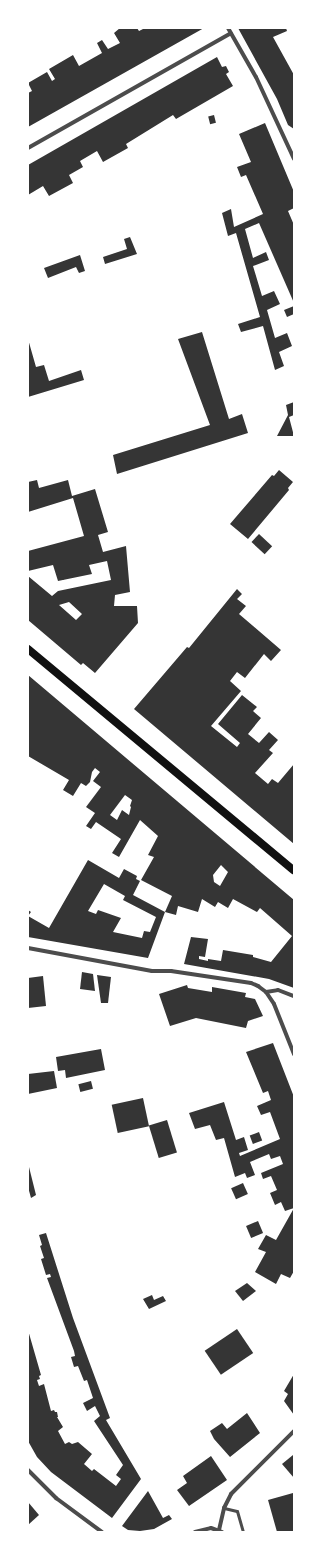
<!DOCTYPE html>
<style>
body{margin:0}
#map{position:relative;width:322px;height:1560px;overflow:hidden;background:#fff;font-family:Overpass,sans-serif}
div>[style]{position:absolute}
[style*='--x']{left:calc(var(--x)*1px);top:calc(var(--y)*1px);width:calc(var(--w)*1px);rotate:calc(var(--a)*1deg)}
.building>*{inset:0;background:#353535;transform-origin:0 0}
.service>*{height:3px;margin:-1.5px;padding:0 1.5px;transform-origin:1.5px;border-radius:1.5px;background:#4c4c4c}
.minor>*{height:4px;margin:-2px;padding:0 2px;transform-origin:2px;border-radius:2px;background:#4c4c4c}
.secondary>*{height:8px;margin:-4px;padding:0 4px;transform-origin:4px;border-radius:4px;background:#111}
span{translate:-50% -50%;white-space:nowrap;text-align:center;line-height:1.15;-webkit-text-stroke:4px #fff;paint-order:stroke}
.frame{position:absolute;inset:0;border:29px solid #fff;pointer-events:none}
</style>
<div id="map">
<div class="building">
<i style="clip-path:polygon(120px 28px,137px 28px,139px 31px,145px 28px,204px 28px,28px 127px,28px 93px,32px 91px,28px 83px,47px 72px,52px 81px,55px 79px,49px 69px,73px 55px,79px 66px,102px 53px,97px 43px,102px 40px,108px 49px,120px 43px,114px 33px)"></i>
<i style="clip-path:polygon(238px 28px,286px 28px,287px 31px,273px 37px,294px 75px,294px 129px,288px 125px,277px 99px)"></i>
<i style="clip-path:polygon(217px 57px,222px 67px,226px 66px,229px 72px,226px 74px,233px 86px,176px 119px,173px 115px,126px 144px,128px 148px,103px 162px,97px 151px,80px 161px,83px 167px,69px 175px,73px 183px,49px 196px,43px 186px,28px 195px,28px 165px)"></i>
<i style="left:214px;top:115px;width:8px;height:6px;rotate:76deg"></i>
<i style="clip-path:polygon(265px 123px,294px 192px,294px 208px,288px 211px,294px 225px,294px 303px,259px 223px,245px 229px,253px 258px,266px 252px,269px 260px,253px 266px,262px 296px,274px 291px,280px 304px,267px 310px,275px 338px,287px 333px,292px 346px,279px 352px,284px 366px,275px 370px,263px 326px,241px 332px,238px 324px,260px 317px,236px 233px,228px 236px,222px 213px,231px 209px,234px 227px,263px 214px,246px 175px,241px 177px,237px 167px,251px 162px,239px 134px)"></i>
<i style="clip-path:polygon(130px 237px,137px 254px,105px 264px,103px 257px,127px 249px,124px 239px)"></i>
<i style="clip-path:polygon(80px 255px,85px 271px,79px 273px,76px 267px,48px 278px,44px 268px)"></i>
<i style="clip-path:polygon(294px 306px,294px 314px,287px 317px,284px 310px)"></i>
<i style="clip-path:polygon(202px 332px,229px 419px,242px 414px,248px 433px,117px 474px,113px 455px,210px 425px,178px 339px)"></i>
<i style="clip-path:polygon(28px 339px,36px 367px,44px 365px,49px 381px,81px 370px,84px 380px,28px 397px)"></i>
<i style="clip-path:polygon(294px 402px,294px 415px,289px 417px,294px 436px,277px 436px,288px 415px,286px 405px)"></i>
<i style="clip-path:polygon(279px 470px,293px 482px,288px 488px,289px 490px,248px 539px,230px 524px,272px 475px,274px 476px)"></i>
<i style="clip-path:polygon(evenodd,37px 480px,39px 488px,68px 480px,72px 496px,95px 489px,108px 532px,98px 535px,103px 552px,126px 546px,130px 592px,115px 595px,114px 606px,137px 606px,138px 623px,95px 673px,83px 663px,81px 665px,28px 620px,28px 576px,52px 596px,58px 591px,111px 580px,107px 561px,89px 565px,92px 574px,58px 581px,53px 565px,28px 571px,28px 551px,84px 536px,73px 498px,28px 512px,28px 482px,37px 480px,69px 602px,82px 614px,76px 620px,59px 605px,69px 602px)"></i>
<i style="left:259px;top:534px;width:18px;height:11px;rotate:43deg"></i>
<i style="clip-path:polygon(237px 589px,242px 594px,237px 599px,246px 606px,239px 614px,281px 650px,271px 661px,264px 654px,245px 678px,237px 672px,230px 681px,241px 691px,211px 726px,237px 747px,240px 743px,218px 724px,242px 695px,257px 707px,253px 711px,261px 718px,248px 734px,259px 743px,269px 732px,278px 740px,269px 750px,273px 753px,255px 773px,268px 784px,272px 779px,278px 783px,294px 764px,294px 844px,134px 709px,187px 647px,189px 648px)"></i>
<i style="clip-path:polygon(evenodd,28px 675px,294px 900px,294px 988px,269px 979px,184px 964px,191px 937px,208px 939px,205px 957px,199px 956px,199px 959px,208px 961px,208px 959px,221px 961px,223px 950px,253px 955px,253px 957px,271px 962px,292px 936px,260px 908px,257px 912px,233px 899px,228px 908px,218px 902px,215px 907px,202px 899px,198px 912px,178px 906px,176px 915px,165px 912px,148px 958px,28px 937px,28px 910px,31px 912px,28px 916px,49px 928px,88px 860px,119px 878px,124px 869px,137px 876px,136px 879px,140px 881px,133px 895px,165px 912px,172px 896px,141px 880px,154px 857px,148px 855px,158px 836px,140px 820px,119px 857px,112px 853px,121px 839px,96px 822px,91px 829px,86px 826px,95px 813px,86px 807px,101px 787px,93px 781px,100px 772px,95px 768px,92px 772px,90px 782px,86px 786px,81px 783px,73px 796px,63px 790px,69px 780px,28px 756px,28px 675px,125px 795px,132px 800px,130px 806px,131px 807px,129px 815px,122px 810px,117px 820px,110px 815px,125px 795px,28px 675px,221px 865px,228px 872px,220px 886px,214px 882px,213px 875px,221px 865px,28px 675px,104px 884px,125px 896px,123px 900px,156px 917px,150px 932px,144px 931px,142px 938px,113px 932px,121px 918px,98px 910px,96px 914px,88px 911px,104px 884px)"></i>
<i style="clip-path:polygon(82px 972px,93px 974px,95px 991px,80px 989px)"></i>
<i style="clip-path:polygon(97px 975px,111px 977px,108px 1003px,101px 1003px)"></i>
<i style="clip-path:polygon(43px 976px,46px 1006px,28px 1008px,28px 978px)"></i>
<i style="clip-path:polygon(187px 985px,188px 988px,212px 992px,212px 987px,246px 993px,245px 997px,255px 999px,263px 1016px,248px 1021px,246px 1028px,196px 1018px,170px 1026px,159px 994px)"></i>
<i style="clip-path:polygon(273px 1043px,294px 1097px,294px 1208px,285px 1211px,281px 1202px,275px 1205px,270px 1193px,277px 1190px,271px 1176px,263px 1179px,261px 1173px,283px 1164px,280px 1156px,271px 1159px,269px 1154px,250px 1162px,255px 1175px,247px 1178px,245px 1173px,235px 1177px,224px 1138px,216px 1140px,210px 1125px,195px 1129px,189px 1113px,224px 1102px,236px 1140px,244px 1137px,248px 1150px,239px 1153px,240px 1156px,280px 1139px,270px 1112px,261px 1115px,257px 1106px,271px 1100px,268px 1091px,263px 1093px,246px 1052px)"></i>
<i style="clip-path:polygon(101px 1049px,105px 1070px,66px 1078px,65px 1070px,58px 1071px,56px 1057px)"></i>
<i style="clip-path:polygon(54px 1071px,57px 1088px,28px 1094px,28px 1074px)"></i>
<i style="left:91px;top:1081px;width:8px;height:13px;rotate:76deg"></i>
<i style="left:143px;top:1098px;width:29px;height:32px;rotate:78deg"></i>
<i style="left:167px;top:1120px;width:34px;height:19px;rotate:73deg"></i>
<i style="left:259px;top:1132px;width:9px;height:10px;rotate:69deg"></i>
<i style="clip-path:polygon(28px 1163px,36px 1195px,31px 1198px,28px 1187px)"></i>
<i style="left:243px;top:1183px;width:12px;height:13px;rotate:66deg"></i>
<i style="clip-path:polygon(294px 1208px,294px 1271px,290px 1278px,281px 1274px,276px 1284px,255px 1272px,266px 1252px,258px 1249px,266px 1235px,276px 1240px)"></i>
<i style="left:258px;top:1221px;width:13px;height:13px;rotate:67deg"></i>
<i style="clip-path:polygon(46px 1233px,73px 1318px,110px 1418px,106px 1420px,141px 1479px,112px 1518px,51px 1472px,37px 1457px,28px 1441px,28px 1330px,41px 1375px,39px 1376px,40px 1379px,37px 1380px,39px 1386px,44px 1384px,51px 1411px,54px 1410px,55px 1412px,57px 1412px,58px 1417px,57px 1417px,63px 1427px,58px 1431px,65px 1444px,69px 1442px,72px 1444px,78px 1442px,92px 1454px,84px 1464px,92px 1471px,94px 1469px,116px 1486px,121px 1479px,116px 1475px,123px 1465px,94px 1421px,100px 1416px,95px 1406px,87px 1411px,83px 1403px,93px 1398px,87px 1380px,84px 1381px,78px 1366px,74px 1367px,71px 1357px,75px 1356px,74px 1351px,47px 1278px,51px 1277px,50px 1274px,46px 1275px,41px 1259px,44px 1258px,40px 1246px,42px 1245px,39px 1235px)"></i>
<i style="clip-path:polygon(247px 1283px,256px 1291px,243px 1301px,235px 1291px)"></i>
<i style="clip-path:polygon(152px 1295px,154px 1300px,163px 1296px,166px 1301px,149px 1309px,143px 1299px)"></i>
<i style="left:237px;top:1329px;width:29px;height:39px;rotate:56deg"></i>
<i style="clip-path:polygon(294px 1374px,294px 1415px,284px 1401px,288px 1394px,284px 1391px)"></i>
<i style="clip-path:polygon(247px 1413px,260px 1433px,230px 1457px,214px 1439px,210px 1431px,222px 1423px,227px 1429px)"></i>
<i style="clip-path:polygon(293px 1455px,294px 1457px,294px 1478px,282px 1464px)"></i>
<i style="clip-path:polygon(211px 1456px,227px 1480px,189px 1506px,177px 1490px,187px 1483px,183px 1476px)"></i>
<i style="clip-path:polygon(148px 1491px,163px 1518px,169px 1515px,172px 1519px,154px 1529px,140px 1531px,128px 1530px,122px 1526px)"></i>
<i style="clip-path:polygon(293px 1493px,294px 1532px,277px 1532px,268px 1500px)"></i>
<i style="clip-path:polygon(28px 1502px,39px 1515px,28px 1525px)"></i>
</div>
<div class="service">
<i style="--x:224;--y:1508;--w:13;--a:13"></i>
<i style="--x:237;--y:1511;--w:22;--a:74"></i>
</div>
<div class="minor">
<i style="--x:228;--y:28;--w:56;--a:60.3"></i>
<i style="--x:256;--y:77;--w:90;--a:65.1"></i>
<i style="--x:28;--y:148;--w:233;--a:-29.5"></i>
<i style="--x:28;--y:948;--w:126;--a:10.5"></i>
<i style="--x:152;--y:971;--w:19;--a:0"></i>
<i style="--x:171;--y:971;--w:81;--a:8.5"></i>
<i style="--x:251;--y:983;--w:8;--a:23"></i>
<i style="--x:258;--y:986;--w:10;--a:37"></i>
<i style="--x:266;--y:992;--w:14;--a:56"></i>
<i style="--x:274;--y:1004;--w:54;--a:68.2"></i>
<i style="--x:266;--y:992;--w:12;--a:-9"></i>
<i style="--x:278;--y:990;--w:17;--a:21"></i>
<i style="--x:28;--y:1470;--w:40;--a:45"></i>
<i style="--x:56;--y:1498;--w:57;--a:36.5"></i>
<i style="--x:219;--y:1530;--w:23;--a:-77"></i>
<i style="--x:224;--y:1508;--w:16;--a:-63"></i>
<i style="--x:231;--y:1494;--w:89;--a:-45"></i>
<i style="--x:195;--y:1532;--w:16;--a:-14"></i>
<i style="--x:211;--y:1528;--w:12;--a:20"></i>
</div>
<div class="secondary">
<i style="--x:28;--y:649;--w:346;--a:39.8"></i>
</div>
<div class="frame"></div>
</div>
